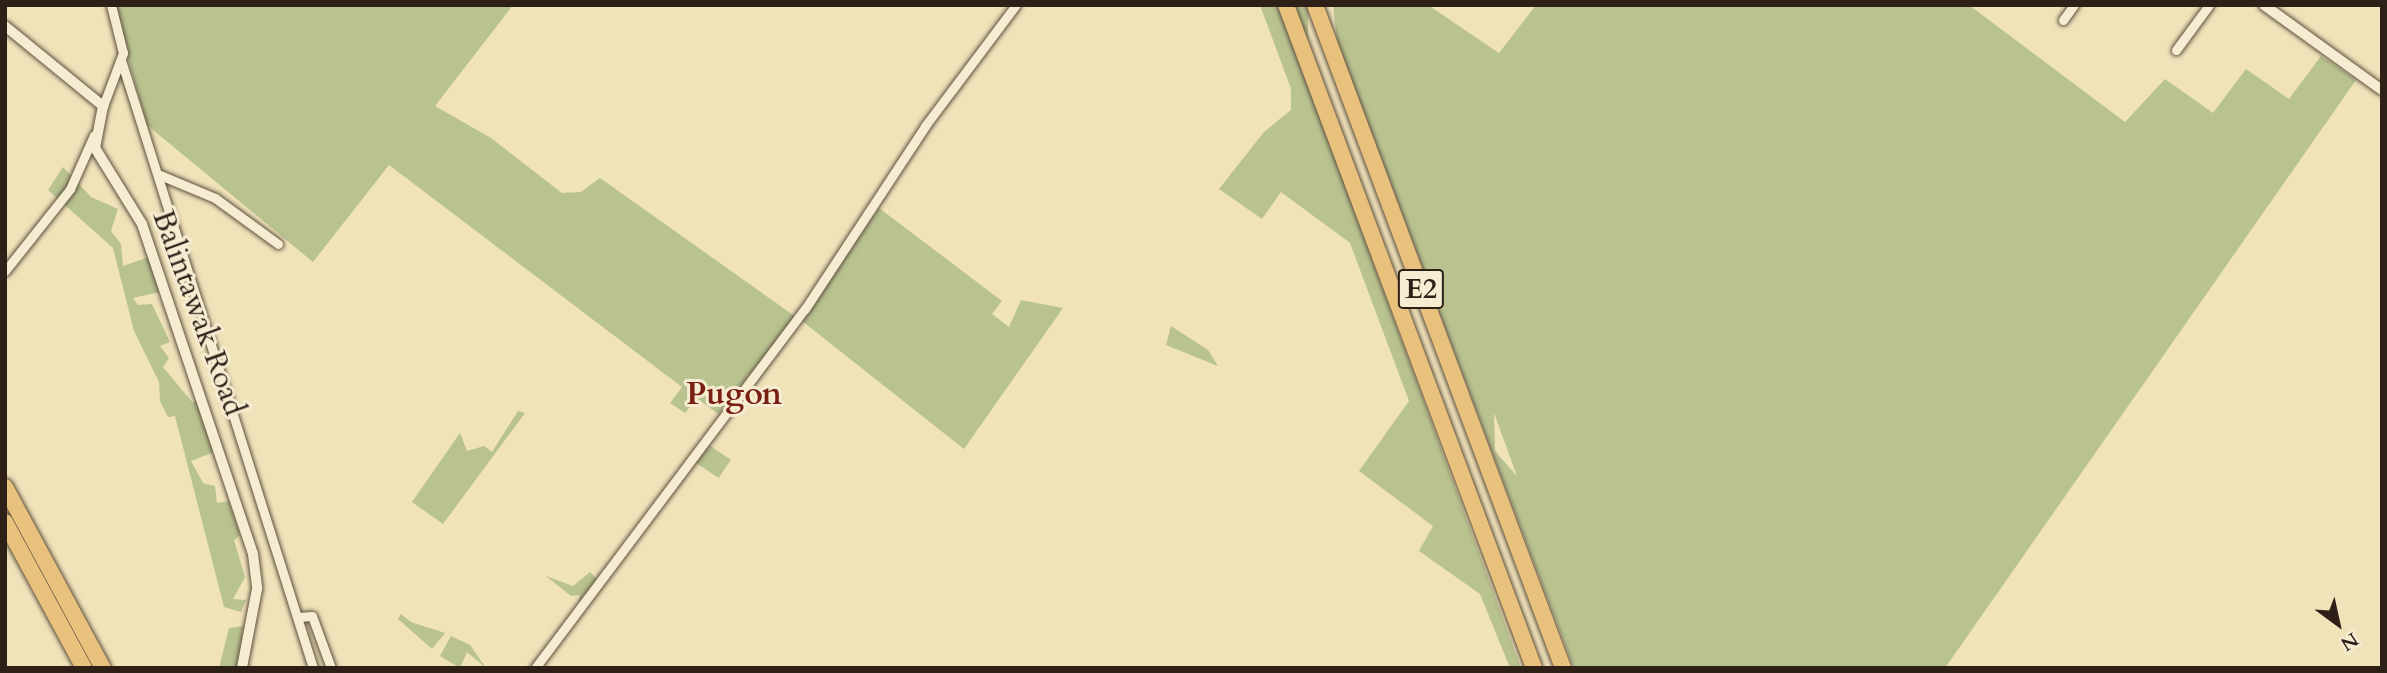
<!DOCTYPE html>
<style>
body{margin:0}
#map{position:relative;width:2387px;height:673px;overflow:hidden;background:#f0e2b9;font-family:Cardo,serif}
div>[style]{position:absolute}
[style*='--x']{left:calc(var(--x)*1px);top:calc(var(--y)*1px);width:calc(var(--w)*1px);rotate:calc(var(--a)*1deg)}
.green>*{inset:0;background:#b9c390;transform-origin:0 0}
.roads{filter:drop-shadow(0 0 2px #5e5040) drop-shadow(0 0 2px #5e5040)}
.minor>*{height:9px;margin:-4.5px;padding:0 4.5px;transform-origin:4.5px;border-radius:4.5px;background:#f5ecd2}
.tertiary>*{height:10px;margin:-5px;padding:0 5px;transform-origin:5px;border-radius:5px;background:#f5ecd2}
.trunk>*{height:16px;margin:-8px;padding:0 8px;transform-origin:8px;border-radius:8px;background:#e8c17c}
.motorway>*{height:16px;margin:-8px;padding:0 8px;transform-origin:8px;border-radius:8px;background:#e8c17c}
span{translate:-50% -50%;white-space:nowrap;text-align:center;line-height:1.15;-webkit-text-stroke:6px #f5ecd2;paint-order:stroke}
.shield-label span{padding:2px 5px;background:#f5ecd2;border:2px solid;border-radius:5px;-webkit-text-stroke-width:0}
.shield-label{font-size:28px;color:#2e1f17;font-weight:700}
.street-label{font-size:30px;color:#2e1f17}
.neighbourhood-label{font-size:32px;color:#7a1f14;font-weight:700}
.frame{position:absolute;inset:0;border:7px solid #2e1f17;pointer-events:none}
.north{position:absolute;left:2303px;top:589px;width:70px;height:70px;-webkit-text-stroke:5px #f5ecd2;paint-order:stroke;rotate:147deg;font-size:19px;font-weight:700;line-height:28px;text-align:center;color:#2e1f17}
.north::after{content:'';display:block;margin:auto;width:24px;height:32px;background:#2e1f17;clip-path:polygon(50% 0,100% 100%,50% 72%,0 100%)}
</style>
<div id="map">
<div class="green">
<i style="clip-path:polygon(113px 5px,513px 5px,435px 106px,491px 138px,562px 193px,581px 192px,600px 178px,796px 317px,718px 414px,697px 398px,685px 413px,670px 403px,682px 387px,389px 165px,313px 262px,147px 125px)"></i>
<i style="clip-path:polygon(1260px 5px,1279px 5px,1521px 668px,1510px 668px,1480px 594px,1419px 551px,1433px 526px,1359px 471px,1409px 401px,1350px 243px,1281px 192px,1262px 219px,1219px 189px,1264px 132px,1297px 105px)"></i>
<i style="left:1291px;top:5px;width:17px;height:191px"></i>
<i style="clip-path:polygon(evenodd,1333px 5px,1428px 5px,1499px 53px,1536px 5px,1969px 5px,2125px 122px,2165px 79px,2213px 113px,2246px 69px,2289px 99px,2321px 56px,2356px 80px,1945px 668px,1574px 668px,1337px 41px,1333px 5px,1494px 413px,1517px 476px,1495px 451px,1494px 413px)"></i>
<i style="clip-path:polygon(63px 167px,91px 197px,118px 209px,111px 231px,121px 244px,123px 266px,149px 257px,160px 292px,133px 298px,138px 305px,152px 304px,170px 342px,160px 346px,169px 358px,163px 367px,193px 403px,199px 399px,214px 452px,191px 461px,203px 483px,215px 486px,217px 503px,229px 501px,240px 535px,234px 540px,245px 577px,233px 599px,246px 600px,241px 612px,224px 607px,175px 416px,168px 417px,160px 401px,159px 382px,134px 331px,113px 248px,48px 190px)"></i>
<i style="clip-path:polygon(879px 208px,1002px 301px,992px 314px,1009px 327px,1021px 300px,1063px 308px,964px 449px,802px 321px)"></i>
<i style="clip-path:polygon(1171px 326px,1208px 350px,1218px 366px,1166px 345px)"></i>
<i style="clip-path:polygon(518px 411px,525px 413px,443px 524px,412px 502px,460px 433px,467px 451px,484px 446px,492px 452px)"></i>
<i style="left:706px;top:443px;width:30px;height:22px;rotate:34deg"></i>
<i style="clip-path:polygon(590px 572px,597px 579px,578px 603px,580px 595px,571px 596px,546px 576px,573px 586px)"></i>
<i style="clip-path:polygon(401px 614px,411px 622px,445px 633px,432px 649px,398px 619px)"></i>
<i style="clip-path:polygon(244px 626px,238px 668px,219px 668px,229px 628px)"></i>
<i style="clip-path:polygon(451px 636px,470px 645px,486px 668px,467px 652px,460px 668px,440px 656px)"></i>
</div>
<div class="roads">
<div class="minor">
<i style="--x:2063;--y:20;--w:19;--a:-54"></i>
<i style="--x:2176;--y:50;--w:56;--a:-53.7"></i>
<i style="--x:121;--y:60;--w:638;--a:72.47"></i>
<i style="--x:103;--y:106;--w:57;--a:-69.3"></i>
<i style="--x:123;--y:53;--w:49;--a:-104"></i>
<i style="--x:160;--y:175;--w:60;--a:22.7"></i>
<i style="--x:215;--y:198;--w:78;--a:36.1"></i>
<i style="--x:5;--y:271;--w:105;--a:-51.6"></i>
<i style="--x:70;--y:189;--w:59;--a:-66"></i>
<i style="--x:298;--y:617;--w:14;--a:-4"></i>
<i style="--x:312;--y:616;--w:55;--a:69.9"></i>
<i style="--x:535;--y:668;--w:449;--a:-53.1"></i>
<i style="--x:805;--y:309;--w:219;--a:-56.7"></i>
<i style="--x:925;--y:126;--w:151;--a:-53.1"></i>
</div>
<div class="tertiary">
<i style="--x:2264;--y:5;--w:145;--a:35.8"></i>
<i style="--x:5;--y:26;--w:127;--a:39.2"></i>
<i style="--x:103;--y:106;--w:43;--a:100.8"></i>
<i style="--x:95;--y:148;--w:89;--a:58.3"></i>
<i style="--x:142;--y:224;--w:348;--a:71.4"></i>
<i style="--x:253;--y:554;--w:35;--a:83"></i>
<i style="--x:257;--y:589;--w:80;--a:100.8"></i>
</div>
<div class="trunk">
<i style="--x:5;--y:487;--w:206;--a:61.6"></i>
<i style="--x:5;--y:522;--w:166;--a:61.6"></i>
</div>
<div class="motorway">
<i style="--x:1286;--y:5;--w:708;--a:69.49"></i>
<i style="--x:1315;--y:5;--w:708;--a:69.49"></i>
</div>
</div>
<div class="shield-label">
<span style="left:1421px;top:289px">E2</span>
</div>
<div class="street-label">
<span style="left:198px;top:313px;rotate:70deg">Balintawak Road</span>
</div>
<div class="neighbourhood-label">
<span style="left:734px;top:394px">Pugon</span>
</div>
<div class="frame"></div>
<div class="north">N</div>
</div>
